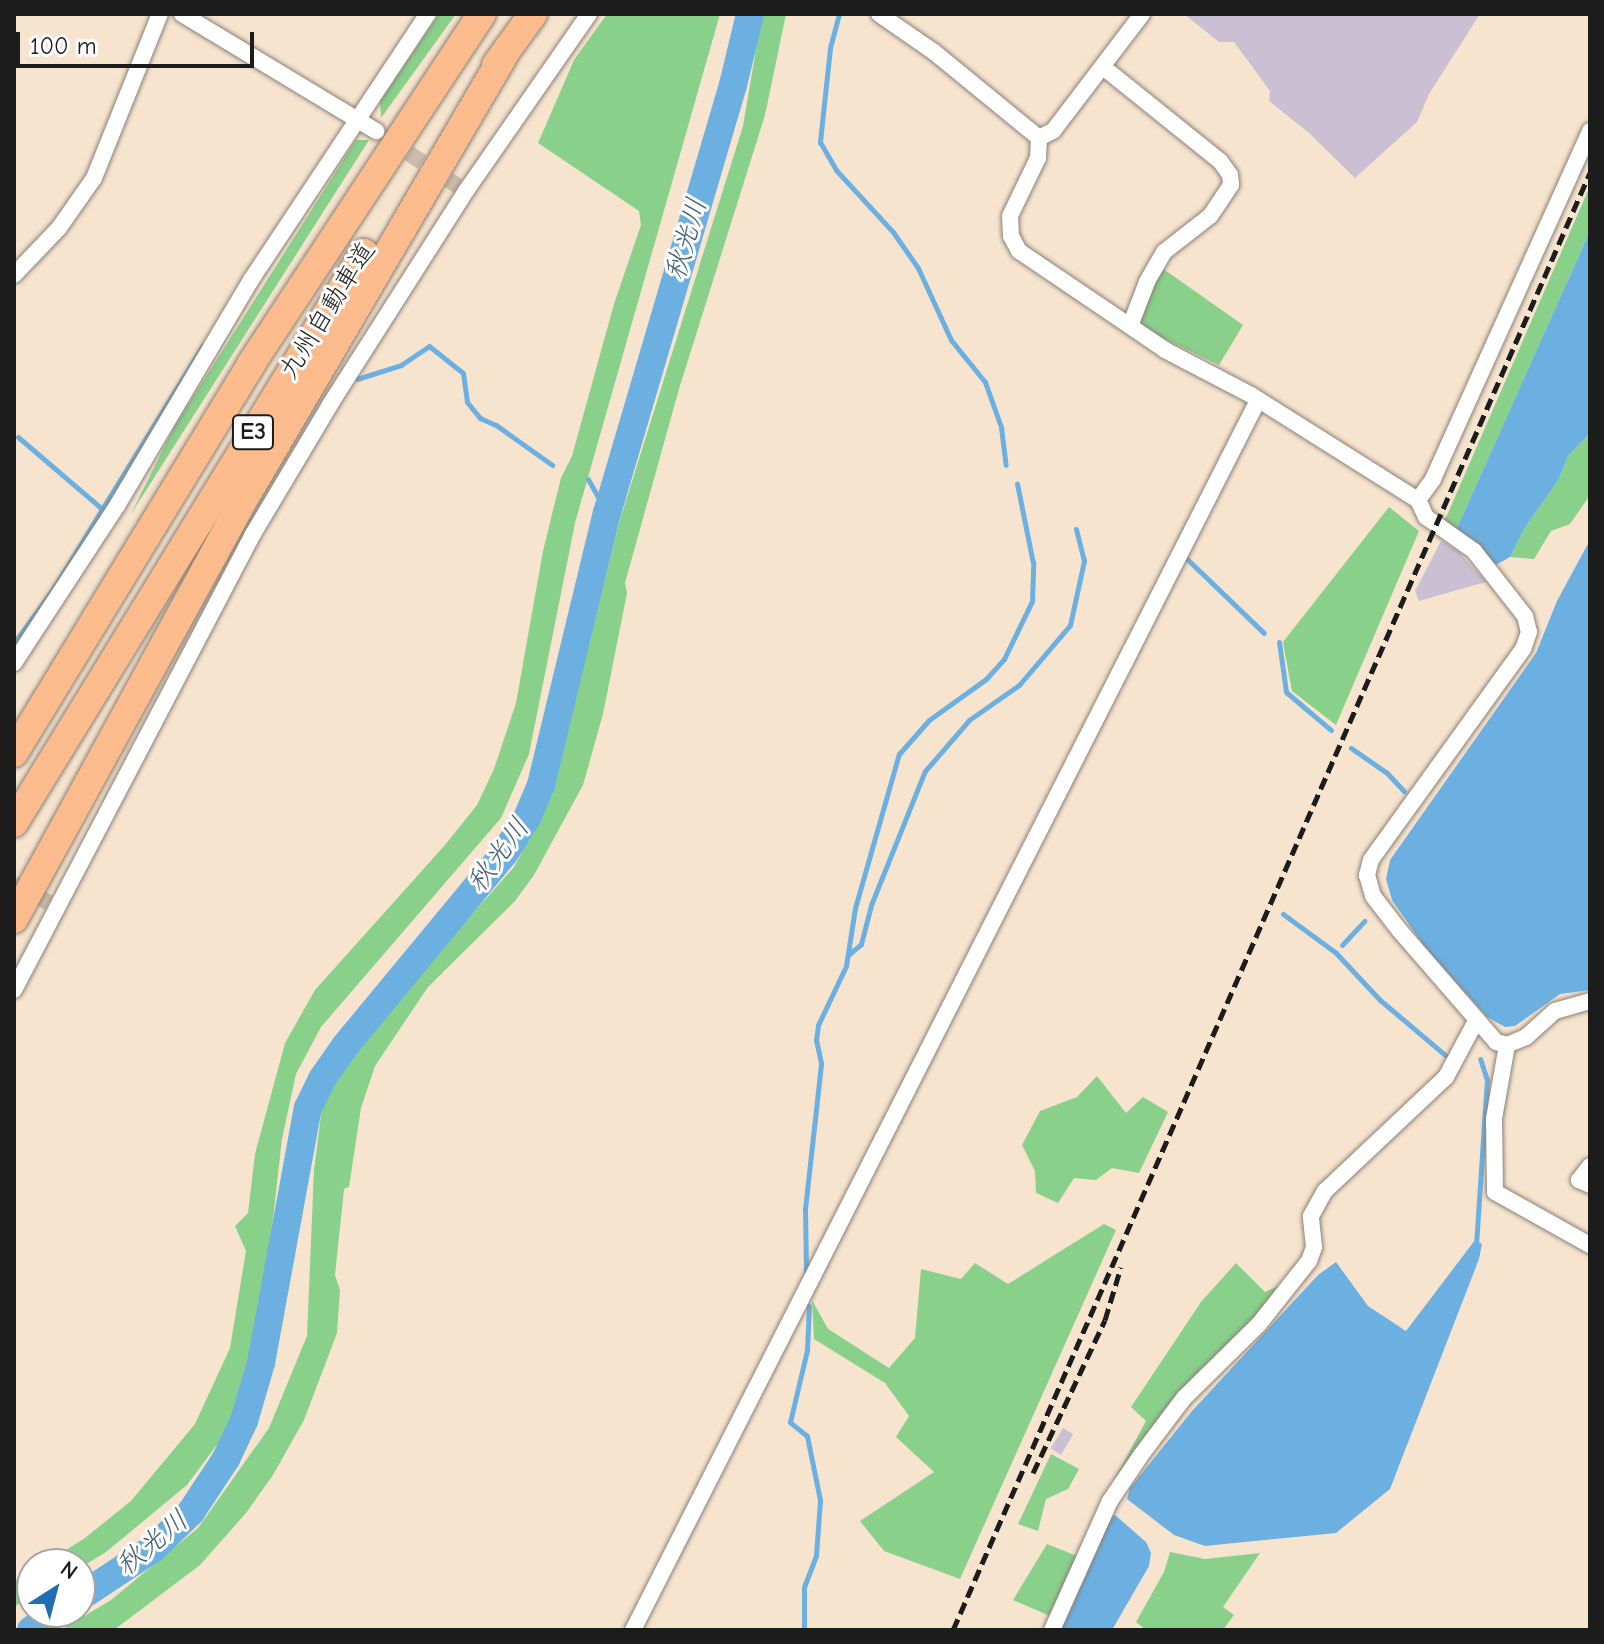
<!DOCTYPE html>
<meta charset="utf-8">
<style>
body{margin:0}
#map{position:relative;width:1604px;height:1644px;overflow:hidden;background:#f7e4cf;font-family:"Comic Neue","Klee One",sans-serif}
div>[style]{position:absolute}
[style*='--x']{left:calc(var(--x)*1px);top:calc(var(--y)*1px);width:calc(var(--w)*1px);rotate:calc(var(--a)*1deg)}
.industrial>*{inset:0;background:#cbbfd4;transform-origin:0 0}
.green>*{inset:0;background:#89d08b}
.water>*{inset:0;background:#6cb0e2}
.stream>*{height:5px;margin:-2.5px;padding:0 2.5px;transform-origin:2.5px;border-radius:2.5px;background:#6cb0e2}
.river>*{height:28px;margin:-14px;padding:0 14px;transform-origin:14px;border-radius:14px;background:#6cb0e2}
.street-tunnel>*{height:16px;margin-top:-8px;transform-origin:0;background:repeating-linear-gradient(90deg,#cbbcab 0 16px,transparent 0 24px)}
.roads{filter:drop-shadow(0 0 2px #8a8076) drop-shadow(0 0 2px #8a8076)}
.street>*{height:16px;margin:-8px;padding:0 8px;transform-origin:8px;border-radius:8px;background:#fff}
.highway>*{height:28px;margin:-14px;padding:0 14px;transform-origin:14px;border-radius:14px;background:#fbbb8d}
.rail>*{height:5px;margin-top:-2.5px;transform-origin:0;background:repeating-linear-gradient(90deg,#1c1c1c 0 12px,transparent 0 18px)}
span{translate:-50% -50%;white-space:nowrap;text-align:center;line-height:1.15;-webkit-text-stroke:6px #fff;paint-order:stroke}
.shield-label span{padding:2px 6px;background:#fff;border:2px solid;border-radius:6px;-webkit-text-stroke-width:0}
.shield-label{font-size:24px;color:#1c1c1c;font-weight:700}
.street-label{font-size:26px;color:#1c1c1c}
.water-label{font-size:28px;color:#405f75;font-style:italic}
.frame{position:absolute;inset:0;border:16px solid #1c1c1c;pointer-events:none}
.north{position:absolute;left:16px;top:1548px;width:80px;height:80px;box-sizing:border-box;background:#fff;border:2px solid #a4a4a4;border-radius:50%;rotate:36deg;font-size:22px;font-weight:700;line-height:32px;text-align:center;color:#1c1c1c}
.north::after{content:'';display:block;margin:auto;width:28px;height:36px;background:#1f6fb2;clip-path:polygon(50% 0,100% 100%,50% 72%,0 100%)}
.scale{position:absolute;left:16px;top:32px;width:238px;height:36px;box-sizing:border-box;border:4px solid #1c1c1c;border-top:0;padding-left:10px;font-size:24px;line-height:28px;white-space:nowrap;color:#1c1c1c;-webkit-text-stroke:6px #fff;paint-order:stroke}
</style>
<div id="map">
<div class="industrial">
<i style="clip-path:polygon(1184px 14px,1480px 14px,1429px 94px,1417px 122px,1355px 178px,1309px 133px,1269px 101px,1270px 91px,1234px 42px,1219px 42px)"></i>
<i style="clip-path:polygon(1441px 541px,1458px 551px,1486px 582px,1419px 601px,1415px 591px)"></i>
<i style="left:1063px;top:1428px;width:12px;height:24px;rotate:31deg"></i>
</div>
<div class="green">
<i style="clip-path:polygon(439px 14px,456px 14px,381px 118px,380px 101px)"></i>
<i style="clip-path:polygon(607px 14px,720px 14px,575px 523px,529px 754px,501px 818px,321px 1027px,296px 1074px,282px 1139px,259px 1343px,234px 1422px,187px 1485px,106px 1552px,80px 1568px,80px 1564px,44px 1564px,85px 1538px,131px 1501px,195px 1424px,230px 1348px,246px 1251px,235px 1226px,248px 1213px,255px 1154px,285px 1043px,315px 990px,445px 845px,477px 805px,494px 769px,516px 703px,543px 551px,561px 478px,572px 456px,614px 304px,641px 225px,639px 211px,538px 143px,574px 60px)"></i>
<i style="clip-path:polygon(762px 14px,786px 14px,765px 115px,679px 389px,625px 583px,627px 593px,603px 714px,583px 785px,534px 875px,515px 901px,428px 987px,375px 1066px,361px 1108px,349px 1187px,344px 1189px,335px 1275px,340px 1290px,337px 1333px,304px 1420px,273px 1475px,246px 1513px,200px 1565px,114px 1630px,61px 1630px,111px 1600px,198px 1528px,269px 1428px,307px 1336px,314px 1170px,322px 1107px,349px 1053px,514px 867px,552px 795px,619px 523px,743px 126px)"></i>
<i style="clip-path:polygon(356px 140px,369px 140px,131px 514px,174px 427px)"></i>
<i style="clip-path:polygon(1590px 186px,1590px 231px,1456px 530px,1445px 520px)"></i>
<i style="clip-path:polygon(1162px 268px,1243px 325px,1219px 365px,1144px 329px,1140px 319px)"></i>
<i style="clip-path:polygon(1590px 433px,1590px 495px,1570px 524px,1551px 531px,1534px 559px,1510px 557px,1524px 529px,1559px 479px,1568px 456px)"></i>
<i style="clip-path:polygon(1389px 507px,1419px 531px,1336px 725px,1292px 691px,1283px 642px)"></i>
<i style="clip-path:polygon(1097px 1076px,1126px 1113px,1143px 1097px,1168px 1112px,1139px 1173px,1112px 1168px,1096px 1180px,1074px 1178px,1058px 1203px,1036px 1193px,1035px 1171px,1022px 1145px,1040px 1111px,1077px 1097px)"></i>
<i style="clip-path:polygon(1104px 1224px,1116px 1230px,960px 1579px,884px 1551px,860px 1521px,934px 1472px,896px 1437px,909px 1416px,885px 1383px,814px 1339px,812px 1300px,828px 1329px,889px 1368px,915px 1338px,921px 1269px,961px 1279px,975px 1263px,1008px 1284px)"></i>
<i style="clip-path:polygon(1236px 1263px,1265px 1292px,1282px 1284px,1255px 1322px,1178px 1394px,1114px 1480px,1146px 1421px,1131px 1407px,1201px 1302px)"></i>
<i style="clip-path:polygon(1051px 1454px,1079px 1469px,1068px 1489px,1046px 1499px,1038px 1531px,1018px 1524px)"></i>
<i style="clip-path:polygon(1047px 1544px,1077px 1556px,1050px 1616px,1013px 1600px)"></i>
<i style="clip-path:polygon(1170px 1552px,1205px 1559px,1260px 1553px,1223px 1607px,1234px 1615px,1223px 1630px,1146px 1630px,1136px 1622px,1164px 1572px)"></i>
<i style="clip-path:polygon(32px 1572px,32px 1596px,14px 1607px,14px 1581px)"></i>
</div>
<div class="water">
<i style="clip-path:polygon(1590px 231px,1590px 433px,1568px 456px,1559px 479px,1524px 529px,1510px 557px,1496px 565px,1478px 545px,1456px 530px)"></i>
<i style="clip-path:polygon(1590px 540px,1590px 990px,1560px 994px,1515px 1026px,1505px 1027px,1487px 1017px,1424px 946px,1392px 900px,1386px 879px,1390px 860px,1536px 653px,1557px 601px)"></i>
<i style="clip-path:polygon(1475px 1240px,1482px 1244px,1479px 1259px,1390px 1489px,1336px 1533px,1205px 1546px,1174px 1535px,1127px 1499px,1130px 1488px,1192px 1411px,1318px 1275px,1336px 1262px,1368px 1306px,1406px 1331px)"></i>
<i style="clip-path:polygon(1115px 1515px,1146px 1542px,1151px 1553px,1149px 1566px,1112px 1630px,1061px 1630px,1110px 1518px)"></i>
</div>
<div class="stream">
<i style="--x:839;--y:14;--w:35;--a:105"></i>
<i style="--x:830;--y:48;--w:95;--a:96.1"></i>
<i style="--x:820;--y:142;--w:32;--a:60"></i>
<i style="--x:836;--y:170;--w:84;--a:47.4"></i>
<i style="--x:893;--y:232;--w:44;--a:55.2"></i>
<i style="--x:918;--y:268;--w:79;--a:65.4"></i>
<i style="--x:951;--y:340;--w:54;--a:51"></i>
<i style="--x:985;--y:382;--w:48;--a:70.4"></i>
<i style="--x:1001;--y:427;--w:38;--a:83"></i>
<i style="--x:357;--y:379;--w:46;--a:-17.7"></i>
<i style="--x:401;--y:365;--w:34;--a:-34"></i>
<i style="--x:429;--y:346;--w:43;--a:38.5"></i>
<i style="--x:463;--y:373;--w:29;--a:82"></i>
<i style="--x:467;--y:402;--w:21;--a:51"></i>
<i style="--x:480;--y:418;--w:17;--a:24"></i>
<i style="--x:496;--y:425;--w:69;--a:35.5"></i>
<i style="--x:18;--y:437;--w:109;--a:40.5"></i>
<i style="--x:588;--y:479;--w:39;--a:61"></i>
<i style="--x:1186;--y:558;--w:108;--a:43.9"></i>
<i style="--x:1279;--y:642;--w:50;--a:82"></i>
<i style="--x:1286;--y:692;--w:59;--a:40.2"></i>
<i style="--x:14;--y:643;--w:67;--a:-54.2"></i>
<i style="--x:53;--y:589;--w:286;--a:-58.4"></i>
<i style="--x:1351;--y:748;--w:44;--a:34.8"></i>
<i style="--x:1387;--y:773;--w:25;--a:47"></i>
<i style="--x:1283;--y:914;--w:66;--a:36.3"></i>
<i style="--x:1336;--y:953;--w:64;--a:46.9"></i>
<i style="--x:1380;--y:1000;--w:85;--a:40.2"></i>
<i style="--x:1342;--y:945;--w:33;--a:-47"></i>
<i style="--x:848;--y:955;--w:17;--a:-40"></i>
<i style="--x:861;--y:944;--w:40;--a:-75.6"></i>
<i style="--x:871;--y:905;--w:144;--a:-68.1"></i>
<i style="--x:925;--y:771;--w:67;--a:-49.2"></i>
<i style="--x:969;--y:720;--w:61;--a:-35"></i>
<i style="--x:1019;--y:685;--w:79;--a:-49.6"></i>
<i style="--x:1070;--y:625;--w:66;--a:-77.7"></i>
<i style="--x:1084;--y:561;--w:33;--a:-104"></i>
<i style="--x:1476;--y:1245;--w:165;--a:-86.2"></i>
<i style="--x:1487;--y:1080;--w:22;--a:-108"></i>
<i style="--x:806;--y:1272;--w:63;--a:-90.9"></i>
<i style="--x:805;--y:1209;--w:147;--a:-83.7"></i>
<i style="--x:821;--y:1063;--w:24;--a:-102"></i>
<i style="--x:816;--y:1040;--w:15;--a:-82"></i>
<i style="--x:818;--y:1025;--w:65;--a:-64.6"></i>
<i style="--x:846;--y:966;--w:59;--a:-81.2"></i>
<i style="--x:855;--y:908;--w:160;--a:-74.1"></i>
<i style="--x:899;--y:754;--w:45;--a:-48.6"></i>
<i style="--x:929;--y:720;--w:70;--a:-35.7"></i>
<i style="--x:986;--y:679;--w:27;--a:-48"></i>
<i style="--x:1004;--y:659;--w:64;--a:-64.2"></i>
<i style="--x:1032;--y:601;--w:38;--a:-88"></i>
<i style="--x:1033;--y:563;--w:81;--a:-101.4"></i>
<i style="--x:804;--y:1630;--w:43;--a:-90"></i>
<i style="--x:804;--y:1587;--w:34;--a:-69"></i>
<i style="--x:816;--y:1555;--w:55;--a:-85.8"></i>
<i style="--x:820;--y:1500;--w:65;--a:-101.5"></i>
<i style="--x:807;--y:1436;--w:22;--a:-141"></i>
<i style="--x:790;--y:1422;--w:74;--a:-76.7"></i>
<i style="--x:807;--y:1350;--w:44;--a:-87.4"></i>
</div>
<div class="river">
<i style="--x:80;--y:1597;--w:89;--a:-33.5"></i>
<i style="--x:154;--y:1548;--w:52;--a:-44.2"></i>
<i style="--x:191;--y:1512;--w:64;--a:-56.6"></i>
<i style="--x:226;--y:1459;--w:42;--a:-64.7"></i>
<i style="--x:244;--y:1421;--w:60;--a:-73.7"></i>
<i style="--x:261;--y:1363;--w:259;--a:-79.6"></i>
<i style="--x:308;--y:1108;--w:32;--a:-64"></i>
<i style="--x:322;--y:1079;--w:40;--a:-55.1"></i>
<i style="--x:345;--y:1046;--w:249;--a:-50.4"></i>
<i style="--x:504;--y:854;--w:43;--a:-57.4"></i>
<i style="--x:527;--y:818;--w:36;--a:-67"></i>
<i style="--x:541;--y:785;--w:280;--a:-76.4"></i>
<i style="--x:607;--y:513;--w:446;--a:-73.6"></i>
<i style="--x:733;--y:85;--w:73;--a:-76.5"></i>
<i style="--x:31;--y:1630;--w:32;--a:-34"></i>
</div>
<div class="street-tunnel">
<i style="--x:389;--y:140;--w:83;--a:33.7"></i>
<i style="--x:14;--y:883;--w:40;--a:29.7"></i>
</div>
<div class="roads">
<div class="street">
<i style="--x:182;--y:14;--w:227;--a:31.1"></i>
<i style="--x:879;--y:14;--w:67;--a:34.6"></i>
<i style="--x:934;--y:52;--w:136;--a:39.3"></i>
<i style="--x:1103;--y:67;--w:150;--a:38.8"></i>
<i style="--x:1220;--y:161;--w:17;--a:54"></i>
<i style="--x:1230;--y:175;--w:10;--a:84"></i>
<i style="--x:1231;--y:185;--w:37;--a:124"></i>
<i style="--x:1210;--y:216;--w:58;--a:142"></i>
<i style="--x:1164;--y:252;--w:34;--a:120"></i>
<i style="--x:1147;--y:282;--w:47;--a:111.1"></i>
<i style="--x:1039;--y:138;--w:20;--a:93"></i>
<i style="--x:1038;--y:158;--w:64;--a:115.8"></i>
<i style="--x:1010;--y:216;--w:20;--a:87"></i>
<i style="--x:1011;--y:236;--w:17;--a:62"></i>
<i style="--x:1019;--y:251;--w:176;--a:34.1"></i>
<i style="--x:1165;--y:350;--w:97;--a:27.6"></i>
<i style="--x:1251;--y:395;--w:197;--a:32.2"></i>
<i style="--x:1418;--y:500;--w:19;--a:65"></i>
<i style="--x:1426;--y:517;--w:59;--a:35.3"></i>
<i style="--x:1474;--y:551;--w:83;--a:51.9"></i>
<i style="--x:1525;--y:616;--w:16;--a:76"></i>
<i style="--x:1529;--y:632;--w:18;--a:109"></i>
<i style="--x:1523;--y:649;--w:260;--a:125.8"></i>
<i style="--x:1371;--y:860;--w:16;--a:105"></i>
<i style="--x:1367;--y:875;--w:22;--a:74"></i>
<i style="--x:1373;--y:896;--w:44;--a:52.4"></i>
<i style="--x:1400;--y:931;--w:147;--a:49.1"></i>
<i style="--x:1496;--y:1042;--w:11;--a:15"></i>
<i style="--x:1507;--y:1045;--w:21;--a:-23"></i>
<i style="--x:1526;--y:1037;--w:39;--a:-42"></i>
<i style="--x:1555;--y:1011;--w:36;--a:-16"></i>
<i style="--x:1039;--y:138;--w:16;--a:-27"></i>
<i style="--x:1053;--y:131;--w:147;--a:-52.7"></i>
<i style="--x:14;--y:275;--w:65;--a:-46.2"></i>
<i style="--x:59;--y:228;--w:61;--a:-55"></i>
<i style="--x:94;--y:178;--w:177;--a:-68.1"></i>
<i style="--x:1418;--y:500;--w:26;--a:-54"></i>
<i style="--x:1433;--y:479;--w:382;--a:-65.7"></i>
<i style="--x:14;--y:663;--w:190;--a:-56.8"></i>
<i style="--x:118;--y:504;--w:261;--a:-59.3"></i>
<i style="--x:251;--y:280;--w:320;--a:-56.4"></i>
<i style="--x:14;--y:990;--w:515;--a:-62.34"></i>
<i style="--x:253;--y:534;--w:152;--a:-59.2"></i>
<i style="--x:331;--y:403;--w:251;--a:-57.5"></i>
<i style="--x:466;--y:191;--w:216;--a:-55.2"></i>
<i style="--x:1507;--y:1045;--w:75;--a:100"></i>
<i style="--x:1494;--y:1119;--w:73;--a:89.2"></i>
<i style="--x:1495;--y:1192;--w:109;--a:29.2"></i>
<i style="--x:1590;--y:1166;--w:18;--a:128"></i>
<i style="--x:1579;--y:1180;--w:12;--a:24"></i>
<i style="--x:633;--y:1630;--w:1380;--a:-63.06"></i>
<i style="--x:1052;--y:1630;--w:141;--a:-65.8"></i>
<i style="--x:1110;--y:1501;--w:55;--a:-56"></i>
<i style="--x:1141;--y:1455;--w:71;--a:-53"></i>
<i style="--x:1184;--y:1398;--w:105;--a:-44.6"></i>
<i style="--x:1259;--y:1324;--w:80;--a:-51.6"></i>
<i style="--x:1309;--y:1261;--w:15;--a:-70"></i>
<i style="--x:1314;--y:1247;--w:31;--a:-96"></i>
<i style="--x:1311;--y:1216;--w:29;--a:-61"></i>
<i style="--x:1325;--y:1191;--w:166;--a:-43.3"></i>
<i style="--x:1446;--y:1077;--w:64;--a:-61.8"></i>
</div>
<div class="highway">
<i style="--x:496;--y:65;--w:63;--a:-54"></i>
<i style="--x:14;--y:753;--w:456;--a:-58.6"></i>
<i style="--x:251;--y:364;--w:419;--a:-56.6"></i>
<i style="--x:14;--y:823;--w:669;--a:-58.45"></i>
<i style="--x:14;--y:919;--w:487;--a:-61.3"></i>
<i style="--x:248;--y:492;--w:512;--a:-59.63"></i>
</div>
</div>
<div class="rail">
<i style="--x:1033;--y:1473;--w:169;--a:-64.8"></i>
<i style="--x:1105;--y:1320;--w:55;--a:-73.2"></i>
<i style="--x:953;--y:1630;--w:1590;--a:-66.39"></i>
</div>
<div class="shield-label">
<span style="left:253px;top:432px">E3</span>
</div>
<div class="street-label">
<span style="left:328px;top:311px;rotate:-58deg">九州自動車道</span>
</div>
<div class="water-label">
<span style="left:686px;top:239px;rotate:-74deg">秋光川</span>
<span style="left:498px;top:855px;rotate:-54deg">秋光川</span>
<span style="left:152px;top:1543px;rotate:-40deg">秋光川</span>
</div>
<div class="frame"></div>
<div class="north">N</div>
<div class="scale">100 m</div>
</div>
